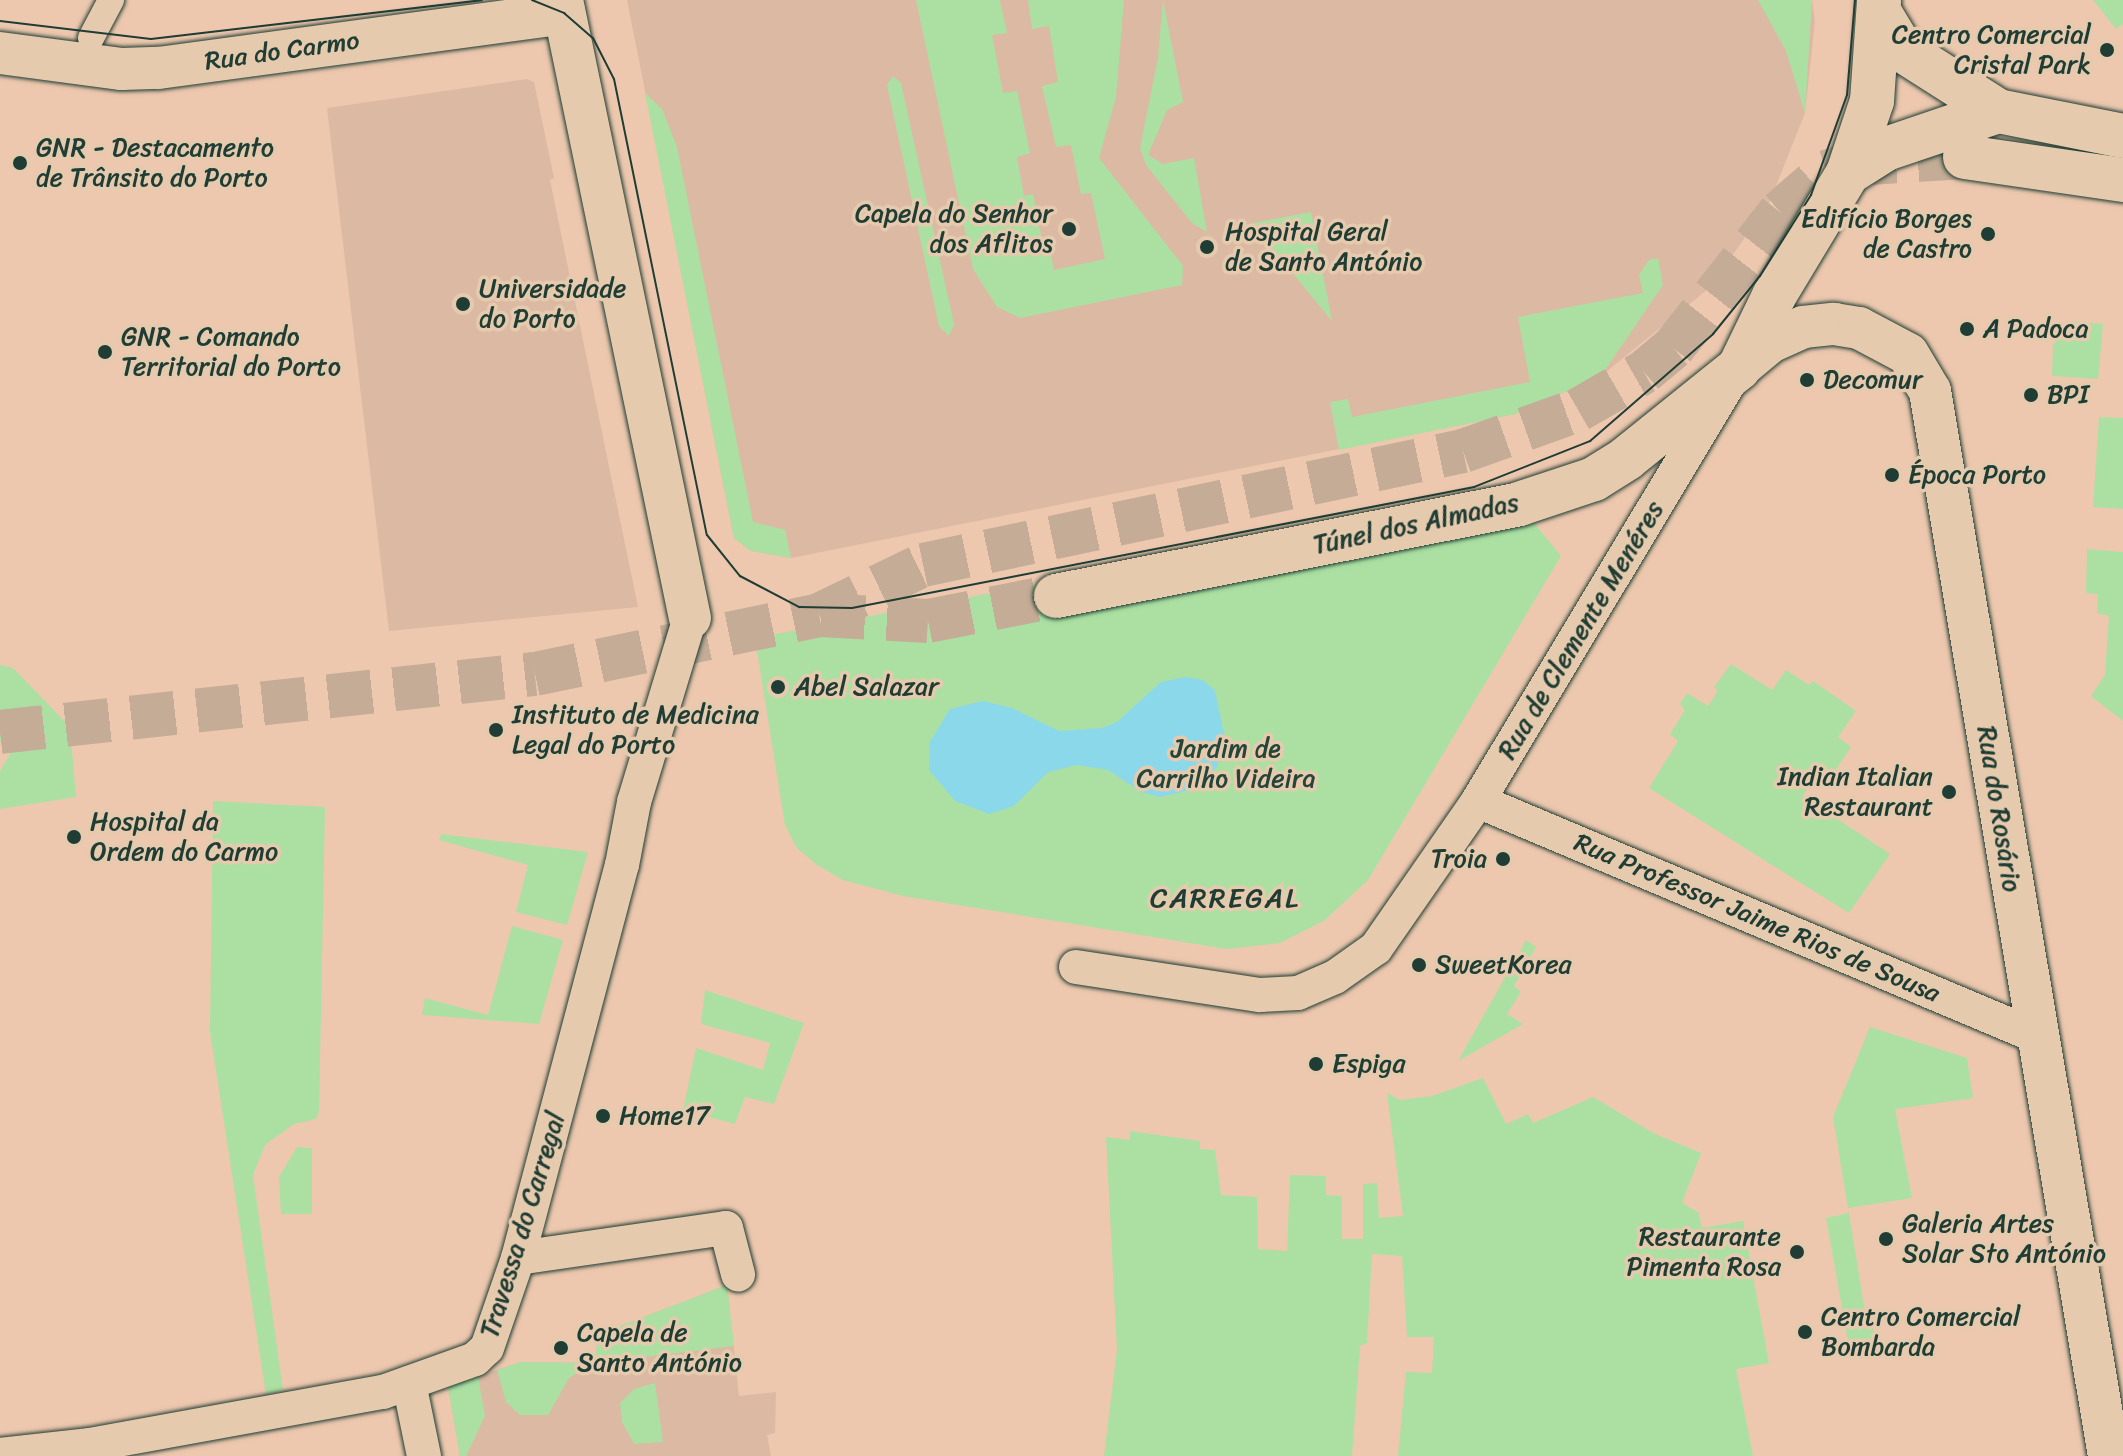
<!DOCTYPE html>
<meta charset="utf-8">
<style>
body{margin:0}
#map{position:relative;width:2123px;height:1456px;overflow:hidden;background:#edc8ae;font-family:Sriracha,sans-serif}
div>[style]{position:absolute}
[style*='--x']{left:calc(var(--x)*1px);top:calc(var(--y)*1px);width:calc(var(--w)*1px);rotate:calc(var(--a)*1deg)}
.built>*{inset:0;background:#dcb9a3}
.green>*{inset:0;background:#abe0a2}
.water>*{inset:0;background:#8bd8ea}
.secondary-tunnel>*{height:44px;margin-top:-22px;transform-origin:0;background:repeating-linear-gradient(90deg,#c4ac96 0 44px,transparent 0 66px)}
.roads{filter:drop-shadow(0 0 2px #1f3d34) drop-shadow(0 0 2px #1f3d34)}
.pedestrian>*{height:26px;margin:-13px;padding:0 13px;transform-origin:13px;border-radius:13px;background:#e6caad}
.minor>*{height:34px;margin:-17px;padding:0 17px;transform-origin:17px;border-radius:17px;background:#e6caad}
.tertiary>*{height:42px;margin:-21px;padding:0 21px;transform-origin:21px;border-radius:21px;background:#e6caad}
.secondary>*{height:44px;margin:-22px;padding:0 22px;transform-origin:22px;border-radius:22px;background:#e6caad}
.tram>*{height:2px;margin:-1px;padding:0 1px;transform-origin:1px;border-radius:1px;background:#1f3d34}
.dots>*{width:22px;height:22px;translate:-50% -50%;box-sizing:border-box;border:4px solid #e6caad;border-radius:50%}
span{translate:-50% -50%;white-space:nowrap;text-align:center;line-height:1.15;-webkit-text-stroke:7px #e6caad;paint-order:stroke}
.poi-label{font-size:26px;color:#1f3d34}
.right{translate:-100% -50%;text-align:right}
.left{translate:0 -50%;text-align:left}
.street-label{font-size:26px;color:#1f3d34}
.park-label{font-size:26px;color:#26453a}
.neighbourhood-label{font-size:28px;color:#1f3d34;letter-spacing:2px}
</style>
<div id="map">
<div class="built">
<i style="clip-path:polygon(627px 0,1812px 0,1815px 21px,1805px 113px,1768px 206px,1708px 289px,1601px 376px,1515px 414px,791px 558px,751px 551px,734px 538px)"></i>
<i style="clip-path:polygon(527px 79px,534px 82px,554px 178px,550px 180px,638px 607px,389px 631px,327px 108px)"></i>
<i style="clip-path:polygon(727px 1285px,739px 1396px,776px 1392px,775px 1433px,767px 1435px,771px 1456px,460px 1456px,448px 1386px,521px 1362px,594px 1363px,599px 1334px)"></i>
</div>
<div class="green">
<i style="clip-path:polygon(916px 0,1000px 0,1007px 33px,992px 35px,1003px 93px,1017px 91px,1030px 153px,1017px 157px,1024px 196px,1033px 194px,1042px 240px,1048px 240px,1054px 270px,1105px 259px,1091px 193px,1081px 194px,1071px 145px,1056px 147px,1042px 86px,1058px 82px,1049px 26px,1032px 29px,1028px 0,1124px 0,1116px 97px,1099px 158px,1183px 266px,1182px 285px,1020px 318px,997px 307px,973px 269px)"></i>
<i style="clip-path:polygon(1163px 0,1183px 102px,1167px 110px,1148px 155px,1163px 164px,1194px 158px,1207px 232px,1192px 223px,1146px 165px,1140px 148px,1158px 58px)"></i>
<i style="clip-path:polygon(1758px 0,1812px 0,1805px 113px,1786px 51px)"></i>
<i style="clip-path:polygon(2093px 0,2123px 0,2123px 24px,2116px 29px)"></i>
<i style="clip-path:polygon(893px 76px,901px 83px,954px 324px,949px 336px,939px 326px,887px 85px)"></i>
<i style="clip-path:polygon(645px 93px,662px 109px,677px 147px,753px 522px,785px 530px,791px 558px,751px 551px,734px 538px)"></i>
<i style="clip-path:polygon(1311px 212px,1332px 321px,1271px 247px,1229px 228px)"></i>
<i style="clip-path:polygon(1658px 258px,1663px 285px,1601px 376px,1515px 414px,1339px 450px,1330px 402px,1348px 399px,1352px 417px,1530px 382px,1518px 317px,1643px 293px,1639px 275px,1649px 260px)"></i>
<i style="clip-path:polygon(2071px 321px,2103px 324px,2098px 379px,2052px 376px,2053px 345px)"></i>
<i style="clip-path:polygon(2099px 417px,2123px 418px,2123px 509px,2093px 507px)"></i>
<i style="clip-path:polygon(1529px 517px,1561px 556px,1368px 880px,1325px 920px,1280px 943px,1226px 949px,903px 896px,843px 880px,817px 865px,796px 847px,785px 825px,755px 638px,1054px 581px)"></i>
<i style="clip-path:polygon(2087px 549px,2123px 552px,2123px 721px,2091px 696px,2105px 675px,2109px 616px,2097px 613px,2098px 594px,2086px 593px)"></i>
<i style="clip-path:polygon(1731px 664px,1772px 690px,1786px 670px,1809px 685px,1813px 681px,1856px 711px,1838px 737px,1851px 747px,1833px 774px,1821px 767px,1803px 796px,1890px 854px,1849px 913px,1649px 788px,1678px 741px,1670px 734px,1685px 710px,1680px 704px,1687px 693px,1708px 706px,1718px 691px,1714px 687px)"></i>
<i style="clip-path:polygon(0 665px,13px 668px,70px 727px,76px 797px,0 809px,0 771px,13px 749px,0 741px)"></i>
<i style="clip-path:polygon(213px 801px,325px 807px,319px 1111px,316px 1119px,294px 1124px,265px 1145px,253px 1175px,283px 1390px,266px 1394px,210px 1032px)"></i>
<i style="clip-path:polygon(441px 834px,588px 852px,567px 925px,516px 912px,528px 865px,439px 840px)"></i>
<i style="clip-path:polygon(512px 926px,563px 940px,539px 1024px,422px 1015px,425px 998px,488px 1015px)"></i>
<i style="clip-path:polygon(1526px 940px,1536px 947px,1514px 986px,1521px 992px,1507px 1014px,1523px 1024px,1458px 1061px)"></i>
<i style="clip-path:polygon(705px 990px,804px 1023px,774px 1104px,745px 1097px,735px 1124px,683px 1110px,696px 1048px,763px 1070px,770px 1043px,701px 1024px)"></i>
<i style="clip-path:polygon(1870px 1027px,1967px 1058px,1973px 1098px,1895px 1109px,1912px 1198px,1848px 1208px,1833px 1117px)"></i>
<i style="clip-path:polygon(1483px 1078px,1506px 1124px,1528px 1114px,1533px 1123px,1593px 1097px,1653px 1133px,1701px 1153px,1682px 1203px,1698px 1212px,1702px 1228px,1743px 1221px,1769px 1363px,1736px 1369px,1753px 1456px,1398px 1456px,1406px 1372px,1432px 1373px,1434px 1337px,1407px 1337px,1402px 1256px,1372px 1254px,1367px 1343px,1360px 1346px,1352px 1456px,1104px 1456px,1117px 1350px,1106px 1137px,1130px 1140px,1130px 1131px,1200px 1141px,1200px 1149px,1215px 1150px,1221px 1195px,1257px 1197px,1258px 1249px,1287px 1251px,1290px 1175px,1326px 1176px,1326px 1195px,1342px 1196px,1342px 1239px,1363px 1239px,1363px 1184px,1377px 1183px,1379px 1218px,1403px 1216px,1387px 1093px,1400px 1100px,1432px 1096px)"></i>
<i style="clip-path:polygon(297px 1147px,312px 1148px,312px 1214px,281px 1214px,279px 1177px)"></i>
<i style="clip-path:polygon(1849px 1213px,1866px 1318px,1872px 1318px,1876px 1342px,1849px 1347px,1826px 1218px)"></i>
<i style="clip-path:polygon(727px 1285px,734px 1346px,595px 1363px,569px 1378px,548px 1415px,520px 1415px,506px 1402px,497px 1370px,521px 1362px,594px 1363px,599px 1334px)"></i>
<i style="clip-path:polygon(478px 1376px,485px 1416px,466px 1456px,460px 1456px,448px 1386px)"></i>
<i style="clip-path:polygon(655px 1383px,663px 1442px,634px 1444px,622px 1422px,620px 1403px,634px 1389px)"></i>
</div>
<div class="water">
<i style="clip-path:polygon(1186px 677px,1203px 680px,1215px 691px,1225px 739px,1217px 767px,1195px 789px,1160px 797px,1141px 792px,1108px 770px,1077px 765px,1048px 772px,1014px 806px,989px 814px,955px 801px,929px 770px,930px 742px,950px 709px,983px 701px,1012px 708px,1059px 731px,1102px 728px,1117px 722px,1161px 682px)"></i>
</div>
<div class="secondary-tunnel">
<i style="--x:821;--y:615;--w:107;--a:3.2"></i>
<i style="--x:928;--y:621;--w:130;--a:-11.1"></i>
<i style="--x:0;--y:732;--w:538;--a:-6.19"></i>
<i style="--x:535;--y:674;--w:290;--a:-11.7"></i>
<i style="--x:819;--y:615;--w:115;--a:-25.7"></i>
<i style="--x:923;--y:565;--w:552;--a:-11.92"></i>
<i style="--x:1463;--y:451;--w:122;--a:-19.6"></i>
<i style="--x:1578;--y:410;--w:76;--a:-29.9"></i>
<i style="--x:1644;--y:372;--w:38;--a:-40"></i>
<i style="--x:1673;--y:348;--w:173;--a:-51.8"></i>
<i style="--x:1780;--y:212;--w:61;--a:-41"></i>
<i style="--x:1826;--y:172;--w:27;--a:-17"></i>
<i style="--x:1852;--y:164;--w:113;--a:-3.5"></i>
</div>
<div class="roads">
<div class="pedestrian">
<i style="--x:91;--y:38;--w:43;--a:-62.2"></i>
</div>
<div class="minor">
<i style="--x:1478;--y:801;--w:605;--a:22.84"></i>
<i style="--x:1076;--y:967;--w:186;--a:8.7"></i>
<i style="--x:1260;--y:995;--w:38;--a:-3"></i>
<i style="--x:1298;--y:993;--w:40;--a:-23.4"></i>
<i style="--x:1335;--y:977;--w:50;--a:-35.3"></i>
<i style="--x:1376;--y:948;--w:179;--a:-55.2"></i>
<i style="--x:1478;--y:801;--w:489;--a:-59"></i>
<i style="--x:518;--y:1258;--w:210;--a:-8.2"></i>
<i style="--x:726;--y:1228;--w:48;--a:75.4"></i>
<i style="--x:409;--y:1383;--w:75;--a:78.4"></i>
<i style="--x:0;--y:1455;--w:91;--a:-6.3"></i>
<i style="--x:90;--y:1445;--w:298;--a:-10.3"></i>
<i style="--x:383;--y:1392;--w:98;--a:-19.7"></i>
<i style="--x:475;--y:1359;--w:16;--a:-43"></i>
<i style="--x:487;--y:1348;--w:95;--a:-71"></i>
<i style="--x:518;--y:1258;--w:407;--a:-75.2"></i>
<i style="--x:622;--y:865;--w:64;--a:-79.2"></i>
<i style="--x:634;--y:802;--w:192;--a:-73.1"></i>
</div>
<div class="tertiary">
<i style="--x:562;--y:0;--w:631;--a:78.3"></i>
<i style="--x:0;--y:53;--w:123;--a:7.5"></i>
<i style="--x:122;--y:69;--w:37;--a:-2"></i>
<i style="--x:159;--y:68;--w:409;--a:-7.7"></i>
<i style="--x:1739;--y:368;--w:40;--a:-40"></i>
<i style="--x:1770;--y:342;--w:36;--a:-24"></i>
<i style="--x:1803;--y:327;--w:31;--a:-6"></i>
<i style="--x:1834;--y:324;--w:25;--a:9"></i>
<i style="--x:1859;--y:328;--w:55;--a:28"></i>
<i style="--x:1908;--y:354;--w:43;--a:59.3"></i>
<i style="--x:1930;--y:391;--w:1080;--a:80.46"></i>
</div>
<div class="secondary">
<i style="--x:1881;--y:15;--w:41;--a:59"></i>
<i style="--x:1902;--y:50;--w:114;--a:32.4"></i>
<i style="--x:1998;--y:111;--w:127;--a:11.3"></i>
<i style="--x:1965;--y:157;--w:160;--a:8.3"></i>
<i style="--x:1848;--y:173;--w:45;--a:-32.3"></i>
<i style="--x:1886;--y:149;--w:118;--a:-18.7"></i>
<i style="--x:1056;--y:596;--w:472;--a:-11.2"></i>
<i style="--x:1519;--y:504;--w:79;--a:-18.4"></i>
<i style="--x:1594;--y:479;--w:39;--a:-32"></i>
<i style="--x:1627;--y:458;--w:144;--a:-38.8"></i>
<i style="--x:1739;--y:368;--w:80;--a:-64.1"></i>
<i style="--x:1774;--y:296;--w:144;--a:-59"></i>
<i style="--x:1848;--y:173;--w:76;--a:-71.6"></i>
<i style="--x:1872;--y:101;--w:101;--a:-86"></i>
</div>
</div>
<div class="tram">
<i style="--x:532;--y:0;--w:35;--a:22"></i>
<i style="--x:564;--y:13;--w:38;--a:41"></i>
<i style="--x:593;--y:38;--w:46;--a:62.9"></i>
<i style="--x:614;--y:79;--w:465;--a:78.5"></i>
<i style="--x:707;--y:535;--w:53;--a:51.2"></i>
<i style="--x:740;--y:576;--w:67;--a:27.7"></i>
<i style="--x:799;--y:607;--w:53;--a:1.1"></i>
<i style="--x:852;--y:608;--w:634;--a:-11.01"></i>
<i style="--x:1474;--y:487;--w:125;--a:-21.6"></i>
<i style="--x:1590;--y:441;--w:163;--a:-41"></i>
<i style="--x:1713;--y:334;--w:75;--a:-51"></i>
<i style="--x:1760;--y:276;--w:96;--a:-57.8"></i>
<i style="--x:1811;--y:195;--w:106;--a:-70.2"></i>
<i style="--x:1847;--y:95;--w:95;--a:-85.2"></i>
<i style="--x:0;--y:21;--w:152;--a:6.8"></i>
<i style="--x:151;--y:39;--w:333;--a:-6.7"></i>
</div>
<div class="dots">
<i style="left:2107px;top:50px;background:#1f3d34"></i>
<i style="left:20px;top:163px;background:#1f3d34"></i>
<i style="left:1069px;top:229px;background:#1f3d34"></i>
<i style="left:1988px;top:234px;background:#1f3d34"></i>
<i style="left:1207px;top:247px;background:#1f3d34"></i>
<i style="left:463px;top:304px;background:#1f3d34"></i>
<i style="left:1967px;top:329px;background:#1f3d34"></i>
<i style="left:105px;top:352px;background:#1f3d34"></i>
<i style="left:1807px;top:380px;background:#1f3d34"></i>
<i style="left:2031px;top:395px;background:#1f3d34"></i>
<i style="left:1892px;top:475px;background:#1f3d34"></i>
<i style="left:778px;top:687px;background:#1f3d34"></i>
<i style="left:496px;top:730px;background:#1f3d34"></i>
<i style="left:1949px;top:792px;background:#1f3d34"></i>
<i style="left:74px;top:837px;background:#1f3d34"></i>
<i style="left:1503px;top:859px;background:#1f3d34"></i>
<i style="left:1419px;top:965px;background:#1f3d34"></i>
<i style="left:1316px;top:1064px;background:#1f3d34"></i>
<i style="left:603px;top:1116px;background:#1f3d34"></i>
<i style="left:1886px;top:1239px;background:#1f3d34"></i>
<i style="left:1797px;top:1252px;background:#1f3d34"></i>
<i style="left:1805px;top:1332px;background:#1f3d34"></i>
<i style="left:561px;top:1348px;background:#1f3d34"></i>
</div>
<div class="poi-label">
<span class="right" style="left:2091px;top:50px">Centro Comercial<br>Cristal Park</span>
<span class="left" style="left:36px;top:163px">GNR - Destacamento<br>de Trânsito do Porto</span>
<span class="right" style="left:1053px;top:229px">Capela do Senhor<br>dos Aflitos</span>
<span class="right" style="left:1972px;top:234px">Edifício Borges<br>de Castro</span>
<span class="left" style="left:1225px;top:247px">Hospital Geral<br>de Santo António</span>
<span class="left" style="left:479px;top:304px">Universidade<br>do Porto</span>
<span class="left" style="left:1983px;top:329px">A Padoca</span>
<span class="left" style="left:121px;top:352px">GNR - Comando<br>Territorial do Porto</span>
<span class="left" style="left:1823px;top:380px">Decomur</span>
<span class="left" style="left:2047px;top:395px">BPI</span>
<span class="left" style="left:1908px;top:475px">Época Porto</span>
<span class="left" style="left:794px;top:687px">Abel Salazar</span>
<span class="left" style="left:512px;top:730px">Instituto de Medicina<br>Legal do Porto</span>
<span class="right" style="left:1933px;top:792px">Indian Italian<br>Restaurant</span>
<span class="left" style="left:90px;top:837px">Hospital da<br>Ordem do Carmo</span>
<span class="right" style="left:1487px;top:859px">Troia</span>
<span class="left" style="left:1435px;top:965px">SweetKorea</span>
<span class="left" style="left:1332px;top:1064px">Espiga</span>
<span class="left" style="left:619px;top:1116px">Home17</span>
<span class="left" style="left:1902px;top:1239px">Galeria Artes<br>Solar Sto António</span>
<span class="right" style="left:1781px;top:1252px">Restaurante<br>Pimenta Rosa</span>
<span class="left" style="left:1821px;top:1332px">Centro Comercial<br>Bombarda</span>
<span class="left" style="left:577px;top:1348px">Capela de<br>Santo António</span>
</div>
<div class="street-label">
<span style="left:282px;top:51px;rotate:-8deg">Rua do Carmo</span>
<span style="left:1416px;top:524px;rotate:-12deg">Túnel dos Almadas</span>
<span style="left:1581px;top:630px;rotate:-59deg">Rua de Clemente Menéres</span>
<span style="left:1999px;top:809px;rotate:81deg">Rua do Rosário</span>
<span style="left:1757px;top:918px;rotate:23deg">Rua Professor Jaime Rios de Sousa</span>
<span style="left:523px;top:1225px;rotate:-73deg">Travessa do Carregal</span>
</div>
<div class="park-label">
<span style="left:1226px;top:764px">Jardim de<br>Carrilho Videira</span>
</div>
<div class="neighbourhood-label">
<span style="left:1225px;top:898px">CARREGAL</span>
</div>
</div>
